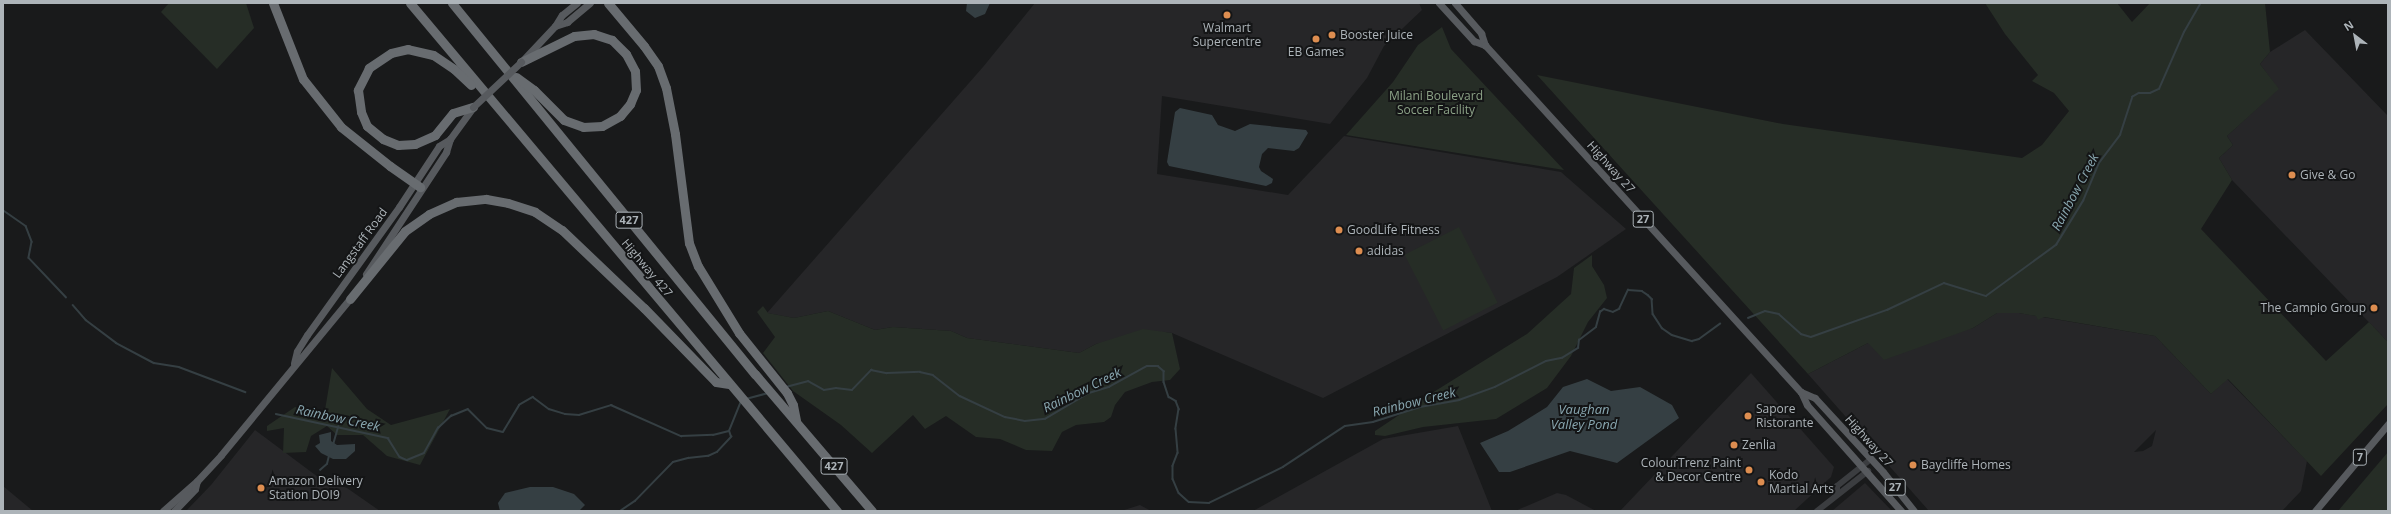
<!DOCTYPE html>
<style>
body{margin:0}
#map{position:relative;width:2391px;height:514px;overflow:hidden;background:#191a1b;font-family:"Open Sans",sans-serif}
div>[style]{position:absolute}
[style*='--x']{left:calc(var(--x)*1px);top:calc(var(--y)*1px);width:calc(var(--w)*1px);rotate:calc(var(--a)*1deg)}
.built>*{inset:0;background:#262628}
.green>*{inset:0;background:#262d26;transform-origin:0 0}
.water>*{inset:0;background:#353f43}
.stream>*{height:1.5px;margin:-0.75px;padding:0 0.75px;transform-origin:0.75px;border-radius:0.75px;background:#353f43}
.minor>*{height:6px;margin:-3px;padding:0 3px;transform-origin:3px;border-radius:3px;background:#3b3d40}
.major>*{height:7px;margin:-3.5px;padding:0 3.5px;transform-origin:3.5px;border-radius:3.5px;background:#575a5e}
.highway>*{height:9px;margin:-4.5px;padding:0 4.5px;transform-origin:4.5px;border-radius:4.5px;background:#686c70}
.major-bridge>*{height:7px;margin:-3.5px;padding:0 3.5px;transform-origin:3.5px;border-radius:3.5px;background:#575a5e}
.dots>*{width:11px;height:11px;translate:-50% -50%;box-sizing:border-box;border:2px solid #141516;border-radius:50%}
span{translate:-50% -50%;white-space:nowrap;text-align:center;line-height:1.15;-webkit-text-stroke:4px #141516;paint-order:stroke}
.shield-label span{padding:1px 3px;background:#141516;border:1px solid;border-radius:3px;-webkit-text-stroke-width:0}
.shield-label{font-size:11px;color:#adb4b9;font-weight:700}
.poi-label{font-size:12px;color:#adb4b9}
.left{translate:0 -50%;text-align:left}
.right{translate:-100% -50%;text-align:right}
.park-label{font-size:12px;color:#8ca287}
.street-label{font-size:12px;color:#adb4b9}
.water-label{font-size:13px;color:#89a7b0;font-style:italic}
.frame{position:absolute;inset:0;border:4px solid #adb4b9;pointer-events:none}
.north{position:absolute;left:2335px;top:16px;width:40px;height:40px;-webkit-text-stroke:3px #141516;paint-order:stroke;rotate:328deg;font-size:11px;font-weight:700;line-height:16px;text-align:center;color:#adb4b9}
.north::after{content:'';display:block;margin:auto;width:14px;height:18px;background:#adb4b9;clip-path:polygon(50% 0,100% 100%,50% 72%,0 100%)}
</style>
<div id="map">
<div class="built">
<i style="clip-path:polygon(1035px 3px,1419px 3px,1422px 10px,1384px 46px,1367px 78px,1330px 124px,1162px 96px,1157px 174px,1288px 195px,1344px 136px,1561px 172px,1626px 229px,1557px 277px,1323px 398px,1172px 333px,1162px 332px,1096px 344px,1079px 353px,967px 338px,951px 331px,893px 327px,875px 330px,828px 311px,794px 318px,767px 313px,983px 67px)"></i>
<i style="clip-path:polygon(2305px 30px,2388px 116px,2388px 342px,2232px 180px,2219px 158px,2233px 145px,2227px 136px,2278px 89px,2260px 64px,2270px 52px)"></i>
<i style="clip-path:polygon(evenodd,1997px 313px,2019px 313px,2155px 336px,2211px 394px,2227px 379px,2307px 461px,2301px 491px,2282px 511px,1929px 511px,1808px 374px,1868px 343px,1973px 328px,1997px 313px,2156px 430px,2152px 446px,2143px 451px,2134px 452px,2156px 430px)"></i>
<i style="clip-path:polygon(1751px 373px,1834px 467px,1831px 477px,1794px 511px,1620px 511px)"></i>
<i style="clip-path:polygon(1458px 426px,1492px 511px,1253px 511px,1383px 439px)"></i>
<i style="clip-path:polygon(255px 430px,318px 477px,347px 488px,380px 511px,186px 511px,211px 485px)"></i>
<i style="clip-path:polygon(1865px 483px,1892px 511px,1832px 511px)"></i>
<i style="clip-path:polygon(3px 486px,33px 511px,3px 511px)"></i>
<i style="clip-path:polygon(1557px 493px,1566px 495px,1596px 511px,1515px 511px)"></i>
<i style="clip-path:polygon(1140px 505px,1151px 511px,1121px 511px)"></i>
</div>
<div class="green">
<i style="clip-path:polygon(169px 3px,246px 3px,254px 28px,217px 69px,161px 12px)"></i>
<i style="clip-path:polygon(1985px 3px,2117px 3px,2132px 22px,2150px 3px,2265px 3px,2270px 52px,2260px 64px,2279px 89px,2227px 136px,2233px 145px,2219px 158px,2232px 180px,2201px 229px,2326px 361px,2369px 322px,2388px 342px,2388px 404px,2321px 476px,2228px 379px,2211px 394px,2155px 336px,2044px 317px,2038px 320px,2036px 316px,2019px 313px,1997px 313px,1973px 328px,1884px 360px,1868px 343px,1808px 374px,1537px 75px,1783px 124px,2022px 158px,2042px 145px,2069px 111px,2054px 93px,2032px 81px,2038px 75px,2005px 34px)"></i>
<i style="clip-path:polygon(1442px 27px,1451px 49px,1564px 170px,1346px 135px,1393px 82px,1418px 45px)"></i>
<i style="left:1459px;top:227px;width:85px;height:61px;rotate:63deg"></i>
<i style="clip-path:polygon(1592px 255px,1592px 266px,1604px 285px,1607px 298px,1588px 322px,1571px 356px,1547px 388px,1496px 419px,1423px 427px,1385px 436px,1375px 435px,1375px 431px,1432px 393px,1527px 334px,1571px 294px,1574px 268px)"></i>
<i style="clip-path:polygon(763px 306px,768px 313px,794px 318px,828px 311px,875px 330px,893px 327px,951px 331px,967px 338px,1079px 353px,1096px 344px,1143px 329px,1172px 333px,1180px 369px,1170px 380px,1152px 382px,1125px 392px,1115px 405px,1111px 417px,1104px 422px,1076px 425px,1062px 432px,1052px 451px,1026px 450px,1000px 439px,976px 437px,946px 416px,925px 429px,913px 415px,872px 453px,841px 425px,793px 391px,763px 353px,775px 337px,757px 312px)"></i>
<i style="clip-path:polygon(332px 368px,367px 409px,391px 425px,450px 409px,420px 465px,387px 456px,363px 435px,337px 435px,327px 426px,311px 436px,306px 452px,283px 453px,284px 428px,267px 431px,267px 426px,295px 407px,324px 416px)"></i>
<i style="clip-path:polygon(2388px 452px,2388px 511px,2338px 511px)"></i>
</div>
<div class="water">
<i style="clip-path:polygon(967px 3px,990px 3px,985px 14px,975px 18px,966px 11px)"></i>
<i style="clip-path:polygon(1180px 108px,1212px 115px,1218px 125px,1235px 131px,1250px 124px,1306px 130px,1308px 133px,1299px 148px,1294px 151px,1268px 148px,1262px 154px,1259px 167px,1261px 171px,1273px 179px,1272px 183px,1266px 186px,1169px 166px,1167px 162px,1175px 112px)"></i>
<i style="clip-path:polygon(1587px 379px,1611px 391px,1640px 387px,1672px 405px,1679px 418px,1617px 463px,1570px 451px,1510px 472px,1499px 472px,1480px 443px,1508px 431px,1547px 407px,1563px 387px)"></i>
<i style="clip-path:polygon(331px 432px,331px 441px,337px 445px,355px 444px,355px 451px,346px 459px,333px 459px,321px 453px,315px 446px,320px 443px,319px 435px)"></i>
<i style="clip-path:polygon(530px 487px,553px 487px,574px 494px,585px 505px,579px 511px,500px 511px,498px 503px,505px 493px)"></i>
</div>
<div class="stream">
<i style="--x:3;--y:210;--w:28;--a:35"></i>
<i style="--x:26;--y:226;--w:17;--a:69"></i>
<i style="--x:32;--y:242;--w:16;--a:101"></i>
<i style="--x:29;--y:258;--w:54;--a:46.5"></i>
<i style="--x:73;--y:305;--w:20;--a:49"></i>
<i style="--x:86;--y:320;--w:38;--a:37"></i>
<i style="--x:116;--y:343;--w:43;--a:27.8"></i>
<i style="--x:154;--y:363;--w:25;--a:9"></i>
<i style="--x:179;--y:367;--w:71;--a:20.7"></i>
<i style="--x:1748;--y:318;--w:18;--a:-22"></i>
<i style="--x:1765;--y:311;--w:14;--a:12"></i>
<i style="--x:1779;--y:314;--w:30;--a:42"></i>
<i style="--x:1801;--y:334;--w:10;--a:17"></i>
<i style="--x:1811;--y:337;--w:81;--a:-19.6"></i>
<i style="--x:1887;--y:310;--w:63;--a:-25.3"></i>
<i style="--x:1944;--y:283;--w:44;--a:17.2"></i>
<i style="--x:1986;--y:296;--w:87;--a:-36.1"></i>
<i style="--x:2056;--y:245;--w:52;--a:-58.5"></i>
<i style="--x:2083;--y:201;--w:41;--a:-67.2"></i>
<i style="--x:2099;--y:163;--w:35;--a:-53"></i>
<i style="--x:2120;--y:135;--w:40;--a:-72"></i>
<i style="--x:2132;--y:97;--w:8;--a:-30"></i>
<i style="--x:2139;--y:93;--w:11;--a:0"></i>
<i style="--x:2150;--y:93;--w:10;--a:-24"></i>
<i style="--x:2159;--y:89;--w:62;--a:-66.3"></i>
<i style="--x:2184;--y:32;--w:34;--a:-60"></i>
<i style="--x:786;--y:387;--w:23;--a:-15"></i>
<i style="--x:808;--y:381;--w:18;--a:29"></i>
<i style="--x:824;--y:390;--w:12;--a:-9"></i>
<i style="--x:836;--y:388;--w:16;--a:7"></i>
<i style="--x:852;--y:390;--w:28;--a:-46"></i>
<i style="--x:871;--y:370;--w:16;--a:11"></i>
<i style="--x:887;--y:373;--w:33;--a:-2"></i>
<i style="--x:920;--y:372;--w:13;--a:13"></i>
<i style="--x:933;--y:375;--w:34;--a:38"></i>
<i style="--x:960;--y:396;--w:50;--a:25"></i>
<i style="--x:1005;--y:417;--w:20;--a:11"></i>
<i style="--x:1025;--y:421;--w:20;--a:-6"></i>
<i style="--x:1045;--y:419;--w:51;--a:-30.6"></i>
<i style="--x:1089;--y:393;--w:21;--a:-17"></i>
<i style="--x:1109;--y:387;--w:43;--a:-28.9"></i>
<i style="--x:1147;--y:366;--w:11;--a:0"></i>
<i style="--x:1158;--y:366;--w:8;--a:40"></i>
<i style="--x:1164;--y:371;--w:11;--a:90"></i>
<i style="--x:1164;--y:382;--w:16;--a:72"></i>
<i style="--x:1169;--y:397;--w:8;--a:30"></i>
<i style="--x:1176;--y:401;--w:9;--a:69"></i>
<i style="--x:1179;--y:409;--w:20;--a:99"></i>
<i style="--x:1176;--y:429;--w:24;--a:85"></i>
<i style="--x:1178;--y:453;--w:14;--a:111"></i>
<i style="--x:1173;--y:466;--w:13;--a:90"></i>
<i style="--x:1173;--y:479;--w:15;--a:67"></i>
<i style="--x:1179;--y:493;--w:13;--a:42"></i>
<i style="--x:1189;--y:502;--w:20;--a:3"></i>
<i style="--x:1209;--y:503;--w:82;--a:-25.9"></i>
<i style="--x:1283;--y:467;--w:74;--a:-33.5"></i>
<i style="--x:1345;--y:426;--w:28;--a:-8"></i>
<i style="--x:1373;--y:422;--w:49;--a:-17.7"></i>
<i style="--x:1420;--y:407;--w:40;--a:-10"></i>
<i style="--x:1459;--y:400;--w:38;--a:-20"></i>
<i style="--x:1495;--y:387;--w:57;--a:-27"></i>
<i style="--x:1546;--y:361;--w:16;--a:-11"></i>
<i style="--x:1562;--y:358;--w:19;--a:-32"></i>
<i style="--x:1578;--y:348;--w:8;--a:-83"></i>
<i style="--x:1579;--y:340;--w:21;--a:-37"></i>
<i style="--x:1596;--y:327;--w:16;--a:-75"></i>
<i style="--x:1600;--y:312;--w:5;--a:-37"></i>
<i style="--x:1604;--y:309;--w:9;--a:18"></i>
<i style="--x:1613;--y:312;--w:7;--a:-27"></i>
<i style="--x:1619;--y:309;--w:21;--a:-65"></i>
<i style="--x:1628;--y:290;--w:14;--a:4"></i>
<i style="--x:1642;--y:291;--w:7;--a:34"></i>
<i style="--x:1648;--y:295;--w:6;--a:45"></i>
<i style="--x:1652;--y:299;--w:15;--a:86"></i>
<i style="--x:1653;--y:314;--w:17;--a:57"></i>
<i style="--x:1662;--y:328;--w:12;--a:35"></i>
<i style="--x:1672;--y:335;--w:21;--a:17"></i>
<i style="--x:1692;--y:341;--w:7;--a:-16"></i>
<i style="--x:1699;--y:339;--w:26;--a:-36"></i>
<i style="--x:746;--y:399;--w:23;--a:-15"></i>
<i style="--x:276;--y:414;--w:115;--a:12.1"></i>
<i style="--x:388;--y:438;--w:22;--a:58"></i>
<i style="--x:400;--y:457;--w:8;--a:23"></i>
<i style="--x:407;--y:460;--w:18;--a:-22"></i>
<i style="--x:424;--y:453;--w:29;--a:-61"></i>
<i style="--x:438;--y:428;--w:18;--a:-43"></i>
<i style="--x:451;--y:416;--w:18;--a:-22"></i>
<i style="--x:468;--y:409;--w:27;--a:45"></i>
<i style="--x:487;--y:428;--w:16;--a:14"></i>
<i style="--x:503;--y:432;--w:31;--a:-59"></i>
<i style="--x:519;--y:405;--w:16;--a:-30"></i>
<i style="--x:533;--y:397;--w:20;--a:37"></i>
<i style="--x:549;--y:409;--w:17;--a:17"></i>
<i style="--x:565;--y:414;--w:14;--a:4"></i>
<i style="--x:579;--y:415;--w:34;--a:-17"></i>
<i style="--x:611;--y:405;--w:77;--a:23.9"></i>
<i style="--x:681;--y:436;--w:32;--a:-2"></i>
<i style="--x:713;--y:435;--w:16;--a:-14"></i>
<i style="--x:729;--y:431;--w:31;--a:-68"></i>
<i style="--x:333;--y:445;--w:19;--a:-74"></i>
<i style="--x:320;--y:470;--w:9;--a:-41"></i>
<i style="--x:327;--y:464;--w:8;--a:-76"></i>
<i style="--x:620;--y:511;--w:18;--a:-34"></i>
<i style="--x:635;--y:501;--w:54;--a:-45.7"></i>
<i style="--x:673;--y:462;--w:16;--a:-15"></i>
<i style="--x:688;--y:458;--w:20;--a:-6"></i>
<i style="--x:708;--y:456;--w:10;--a:-24"></i>
<i style="--x:717;--y:452;--w:21;--a:-47"></i>
<i style="--x:731;--y:437;--w:6;--a:-108"></i>
</div>
<div class="minor">
<i style="--x:1837;--y:493;--w:7;--a:-90"></i>
<i style="--x:1837;--y:486;--w:43;--a:-38.5"></i>
<i style="--x:1817;--y:511;--w:65;--a:-38.1"></i>
</div>
<div class="major">
<i style="--x:1439;--y:3;--w:52;--a:47.4"></i>
<i style="--x:1474;--y:41;--w:12;--a:20"></i>
<i style="--x:1455;--y:3;--w:40;--a:49"></i>
<i style="--x:1481;--y:33;--w:13;--a:72"></i>
<i style="--x:1485;--y:45;--w:469;--a:47.7"></i>
<i style="--x:1801;--y:392;--w:14;--a:65"></i>
<i style="--x:1807;--y:405;--w:142;--a:48.4"></i>
<i style="--x:555;--y:26;--w:13;--a:-18"></i>
<i style="--x:567;--y:22;--w:30;--a:-40"></i>
<i style="--x:524;--y:59;--w:45;--a:-46.8"></i>
<i style="--x:555;--y:26;--w:13;--a:-58"></i>
<i style="--x:562;--y:15;--w:19;--a:-39"></i>
<i style="--x:366;--y:274;--w:146;--a:-56.7"></i>
<i style="--x:446;--y:152;--w:14;--a:-73"></i>
<i style="--x:294;--y:363;--w:12;--a:-76"></i>
<i style="--x:297;--y:351;--w:19;--a:-58"></i>
<i style="--x:307;--y:335;--w:158;--a:-54.3"></i>
<i style="--x:399;--y:207;--w:73;--a:-56.7"></i>
<i style="--x:439;--y:146;--w:13;--a:-32"></i>
<i style="--x:450;--y:139;--w:39;--a:-54"></i>
<i style="--x:1801;--y:392;--w:15;--a:23"></i>
<i style="--x:1815;--y:398;--w:100;--a:47.4"></i>
<i style="--x:1883;--y:472;--w:50;--a:51.5"></i>
<i style="--x:163;--y:511;--w:45;--a:-41.4"></i>
<i style="--x:197;--y:481;--w:35;--a:-47"></i>
<i style="--x:221;--y:455;--w:207;--a:-50.5"></i>
<i style="--x:174;--y:511;--w:30;--a:-46"></i>
<i style="--x:195;--y:489;--w:8;--a:-76"></i>
<i style="--x:2315;--y:511;--w:114;--a:-50"></i>
</div>
<div class="highway">
<i style="--x:273;--y:3;--w:82;--a:68.5"></i>
<i style="--x:303;--y:79;--w:61;--a:51.6"></i>
<i style="--x:341;--y:127;--w:63;--a:38.5"></i>
<i style="--x:390;--y:166;--w:37;--a:35"></i>
<i style="--x:410;--y:3;--w:664;--a:49.95"></i>
<i style="--x:452;--y:3;--w:479;--a:50.8"></i>
<i style="--x:755;--y:374;--w:180;--a:49.5"></i>
<i style="--x:608;--y:3;--w:56;--a:50.1"></i>
<i style="--x:644;--y:46;--w:24;--a:55"></i>
<i style="--x:658;--y:66;--w:23;--a:70"></i>
<i style="--x:666;--y:88;--w:47;--a:78.9"></i>
<i style="--x:675;--y:134;--w:110;--a:82.7"></i>
<i style="--x:689;--y:243;--w:25;--a:69"></i>
<i style="--x:698;--y:266;--w:79;--a:58.5"></i>
<i style="--x:739;--y:333;--w:77;--a:51.3"></i>
<i style="--x:787;--y:393;--w:13;--a:63"></i>
<i style="--x:793;--y:405;--w:16;--a:79"></i>
<i style="--x:516;--y:77;--w:22;--a:36"></i>
<i style="--x:534;--y:90;--w:42;--a:45"></i>
<i style="--x:564;--y:120;--w:20;--a:20"></i>
<i style="--x:583;--y:127;--w:19;--a:-3"></i>
<i style="--x:602;--y:126;--w:21;--a:-29"></i>
<i style="--x:620;--y:116;--w:16;--a:-50"></i>
<i style="--x:630;--y:104;--w:15;--a:-67"></i>
<i style="--x:636;--y:90;--w:19;--a:-93"></i>
<i style="--x:635;--y:71;--w:19;--a:-118"></i>
<i style="--x:626;--y:54;--w:20;--a:-135"></i>
<i style="--x:612;--y:40;--w:19;--a:-162"></i>
<i style="--x:594;--y:34;--w:20;--a:174"></i>
<i style="--x:574;--y:36;--w:59;--a:153.9"></i>
<i style="--x:471;--y:85;--w:23;--a:-137"></i>
<i style="--x:454;--y:69;--w:25;--a:-146"></i>
<i style="--x:433;--y:55;--w:26;--a:-167"></i>
<i style="--x:408;--y:49;--w:17;--a:167"></i>
<i style="--x:391;--y:53;--w:27;--a:146"></i>
<i style="--x:369;--y:68;--w:25;--a:117"></i>
<i style="--x:358;--y:90;--w:22;--a:82"></i>
<i style="--x:361;--y:112;--w:15;--a:67"></i>
<i style="--x:367;--y:126;--w:21;--a:39"></i>
<i style="--x:383;--y:139;--w:16;--a:22"></i>
<i style="--x:398;--y:145;--w:17;--a:-3"></i>
<i style="--x:415;--y:144;--w:22;--a:-24"></i>
<i style="--x:435;--y:135;--w:28;--a:-51"></i>
<i style="--x:453;--y:113;--w:21;--a:-17"></i>
<i style="--x:350;--y:299;--w:87;--a:-51"></i>
<i style="--x:405;--y:231;--w:29;--a:-35"></i>
<i style="--x:429;--y:214;--w:30;--a:-24"></i>
<i style="--x:456;--y:202;--w:30;--a:-6"></i>
<i style="--x:486;--y:199;--w:22;--a:10"></i>
<i style="--x:508;--y:203;--w:28;--a:18"></i>
<i style="--x:535;--y:212;--w:32;--a:34"></i>
<i style="--x:562;--y:230;--w:113;--a:43.6"></i>
<i style="--x:644;--y:308;--w:103;--a:45.8"></i>
<i style="--x:716;--y:382;--w:13;--a:9"></i>
</div>
<div class="major-bridge">
<i style="--x:473;--y:107;--w:66;--a:-43.2"></i>
</div>
<div class="dots">
<i style="left:1227px;top:15px;background:#dd8d50"></i>
<i style="left:1332px;top:35px;background:#dd8d50"></i>
<i style="left:1316px;top:39px;background:#dd8d50"></i>
<i style="left:2292px;top:175px;background:#dd8d50"></i>
<i style="left:1339px;top:230px;background:#dd8d50"></i>
<i style="left:1359px;top:251px;background:#dd8d50"></i>
<i style="left:2374px;top:308px;background:#dd8d50"></i>
<i style="left:1748px;top:416px;background:#dd8d50"></i>
<i style="left:1734px;top:445px;background:#dd8d50"></i>
<i style="left:1913px;top:465px;background:#dd8d50"></i>
<i style="left:1749px;top:470px;background:#dd8d50"></i>
<i style="left:1761px;top:482px;background:#dd8d50"></i>
<i style="left:261px;top:488px;background:#dd8d50"></i>
</div>
<div class="shield-label">
<span style="left:1643px;top:219px">27</span>
<span style="left:629px;top:220px">427</span>
<span style="left:2360px;top:457px">7</span>
<span style="left:834px;top:466px">427</span>
<span style="left:1895px;top:487px">27</span>
</div>
<div class="poi-label">
<span style="left:1227px;top:35px">Walmart<br>Supercentre</span>
<span class="left" style="left:1340px;top:35px">Booster Juice</span>
<span style="left:1316px;top:52px">EB Games</span>
<span class="left" style="left:2300px;top:175px">Give &amp; Go</span>
<span class="left" style="left:1347px;top:230px">GoodLife Fitness</span>
<span class="left" style="left:1367px;top:251px">adidas</span>
<span class="right" style="left:2366px;top:308px">The Campio Group</span>
<span class="left" style="left:1756px;top:416px">Sapore<br>Ristorante</span>
<span class="left" style="left:1742px;top:445px">Zenlia</span>
<span class="right" style="left:1741px;top:470px">ColourTrenz Paint<br>&amp; Decor Centre</span>
<span class="left" style="left:1921px;top:465px">Baycliffe Homes</span>
<span class="left" style="left:1769px;top:482px">Kodo<br>Martial Arts</span>
<span class="left" style="left:269px;top:488px">Amazon Delivery<br>Station DOI9</span>
</div>
<div class="park-label">
<span style="left:1436px;top:103px">Milani Boulevard<br>Soccer Facility</span>
</div>
<div class="street-label">
<span style="left:1611px;top:167px;rotate:48deg">Highway 27</span>
<span style="left:360px;top:243px;rotate:-54deg">Langstaff Road</span>
<span style="left:647px;top:268px;rotate:50deg">Highway 427</span>
<span style="left:1869px;top:441px;rotate:48deg">Highway 27</span>
</div>
<div class="water-label">
<span style="left:2075px;top:192px;rotate:-62deg">Rainbow Creek</span>
<span style="left:1082px;top:390px;rotate:-26deg">Rainbow Creek</span>
<span style="left:1414px;top:402px;rotate:-14deg">Rainbow Creek</span>
<span style="left:1584px;top:417px">Vaughan<br>Valley Pond</span>
<span style="left:338px;top:418px;rotate:12deg">Rainbow Creek</span>
</div>
<div class="frame"></div>
<div class="north">N</div>
</div>
